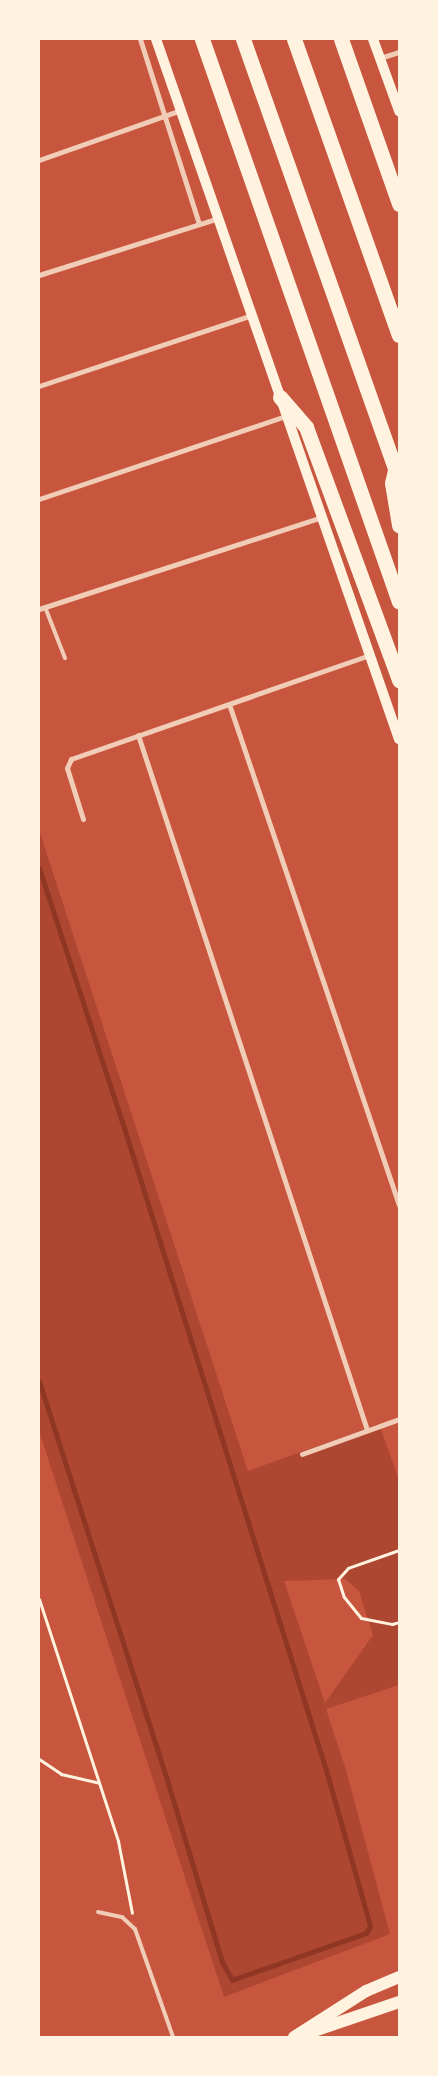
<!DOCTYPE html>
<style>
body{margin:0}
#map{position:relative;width:438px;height:2076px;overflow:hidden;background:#c8553d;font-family:Quicksand,sans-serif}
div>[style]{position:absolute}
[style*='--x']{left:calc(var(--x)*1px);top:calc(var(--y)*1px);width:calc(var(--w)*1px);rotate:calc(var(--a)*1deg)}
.green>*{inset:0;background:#ae4732}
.stream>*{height:5px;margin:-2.5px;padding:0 2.5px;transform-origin:2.5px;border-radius:2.5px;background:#8f3625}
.path>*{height:3px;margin:-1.5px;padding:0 1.5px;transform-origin:1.5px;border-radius:1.5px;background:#fff3e0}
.service>*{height:4px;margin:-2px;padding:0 2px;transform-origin:2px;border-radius:2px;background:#f1ccb7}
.minor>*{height:5px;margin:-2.5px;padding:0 2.5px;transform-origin:2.5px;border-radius:2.5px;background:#f1ccb7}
.secondary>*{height:10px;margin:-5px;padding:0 5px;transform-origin:5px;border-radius:5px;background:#fff3e0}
.primary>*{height:12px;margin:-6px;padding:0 6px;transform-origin:6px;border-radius:6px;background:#fff3e0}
.motorway>*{height:15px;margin:-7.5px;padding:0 7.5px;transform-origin:7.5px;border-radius:7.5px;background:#fff3e0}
span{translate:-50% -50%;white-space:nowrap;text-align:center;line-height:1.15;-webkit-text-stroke:5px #fff3e0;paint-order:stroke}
.frame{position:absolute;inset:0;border:40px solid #fff3e0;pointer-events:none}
</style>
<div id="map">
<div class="green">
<i style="clip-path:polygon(evenodd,39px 830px,248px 1471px,379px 1424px,399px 1480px,399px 1685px,326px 1709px,346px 1770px,390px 1934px,224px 1997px,39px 1431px,39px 830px,345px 1579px,359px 1591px,373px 1635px,325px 1703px,284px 1581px,345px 1579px)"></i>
</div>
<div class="stream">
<i style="--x:39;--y:868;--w:277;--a:71.9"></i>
<i style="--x:125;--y:1131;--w:670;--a:72.54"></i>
<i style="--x:326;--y:1770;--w:162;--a:74.2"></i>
<i style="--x:370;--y:1926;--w:8;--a:120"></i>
<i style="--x:366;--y:1933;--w:142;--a:160.7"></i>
<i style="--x:232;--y:1980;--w:21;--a:-119"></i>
<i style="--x:222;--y:1962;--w:184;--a:-106.8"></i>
<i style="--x:169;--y:1786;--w:425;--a:-107.8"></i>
</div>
<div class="path">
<i style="--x:399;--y:1550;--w:54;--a:160.6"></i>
<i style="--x:348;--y:1568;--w:15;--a:132"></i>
<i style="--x:338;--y:1579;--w:19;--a:72"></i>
<i style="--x:344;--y:1597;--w:27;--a:51"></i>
<i style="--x:361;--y:1618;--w:32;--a:11"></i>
<i style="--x:392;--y:1624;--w:7;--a:-16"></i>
<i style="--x:39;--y:1599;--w:255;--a:71.9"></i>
<i style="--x:118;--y:1841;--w:73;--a:79"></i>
<i style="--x:39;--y:1759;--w:27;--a:34"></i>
<i style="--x:61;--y:1774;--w:39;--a:13"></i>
</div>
<div class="service">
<i style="--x:45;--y:607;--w:55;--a:68.6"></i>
<i style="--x:98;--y:1912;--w:25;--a:12"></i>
<i style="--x:122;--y:1917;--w:18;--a:43"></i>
<i style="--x:135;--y:1929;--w:114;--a:70.6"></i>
</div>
<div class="minor">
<i style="--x:140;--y:39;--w:194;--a:72.3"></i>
<i style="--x:380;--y:58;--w:20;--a:-18"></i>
<i style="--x:39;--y:160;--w:151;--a:-19.4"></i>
<i style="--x:39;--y:275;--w:189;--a:-17.6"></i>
<i style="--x:39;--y:386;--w:225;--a:-18.4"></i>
<i style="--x:39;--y:499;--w:261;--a:-18.6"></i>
<i style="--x:39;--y:609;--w:298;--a:-18"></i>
<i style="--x:229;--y:704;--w:529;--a:71.26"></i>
<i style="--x:138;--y:735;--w:732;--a:71.76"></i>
<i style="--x:83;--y:819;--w:53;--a:-107.4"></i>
<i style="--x:67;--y:768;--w:10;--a:-66"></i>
<i style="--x:71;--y:759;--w:317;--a:-19.2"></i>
<i style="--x:302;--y:1454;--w:103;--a:-19.8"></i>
</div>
<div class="secondary">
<i style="--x:156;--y:39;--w:741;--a:70.86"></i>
<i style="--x:373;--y:39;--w:77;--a:70.1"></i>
</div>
<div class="primary">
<i style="--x:311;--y:2032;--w:93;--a:-18.8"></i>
<i style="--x:294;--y:2037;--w:85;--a:-32.6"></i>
<i style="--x:366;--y:1991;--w:36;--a:-23"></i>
</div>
<div class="motorway">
<i style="--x:202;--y:39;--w:596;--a:70.71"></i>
<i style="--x:243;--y:39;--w:468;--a:70.5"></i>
<i style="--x:294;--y:39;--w:314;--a:70.5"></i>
<i style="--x:341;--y:39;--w:175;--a:70.6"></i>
<i style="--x:280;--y:397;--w:40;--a:49"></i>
<i style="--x:306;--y:427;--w:270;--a:69.8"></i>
<i style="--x:395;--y:470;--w:13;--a:103"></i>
<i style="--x:392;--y:483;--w:43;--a:80.5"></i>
</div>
<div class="frame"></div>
</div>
